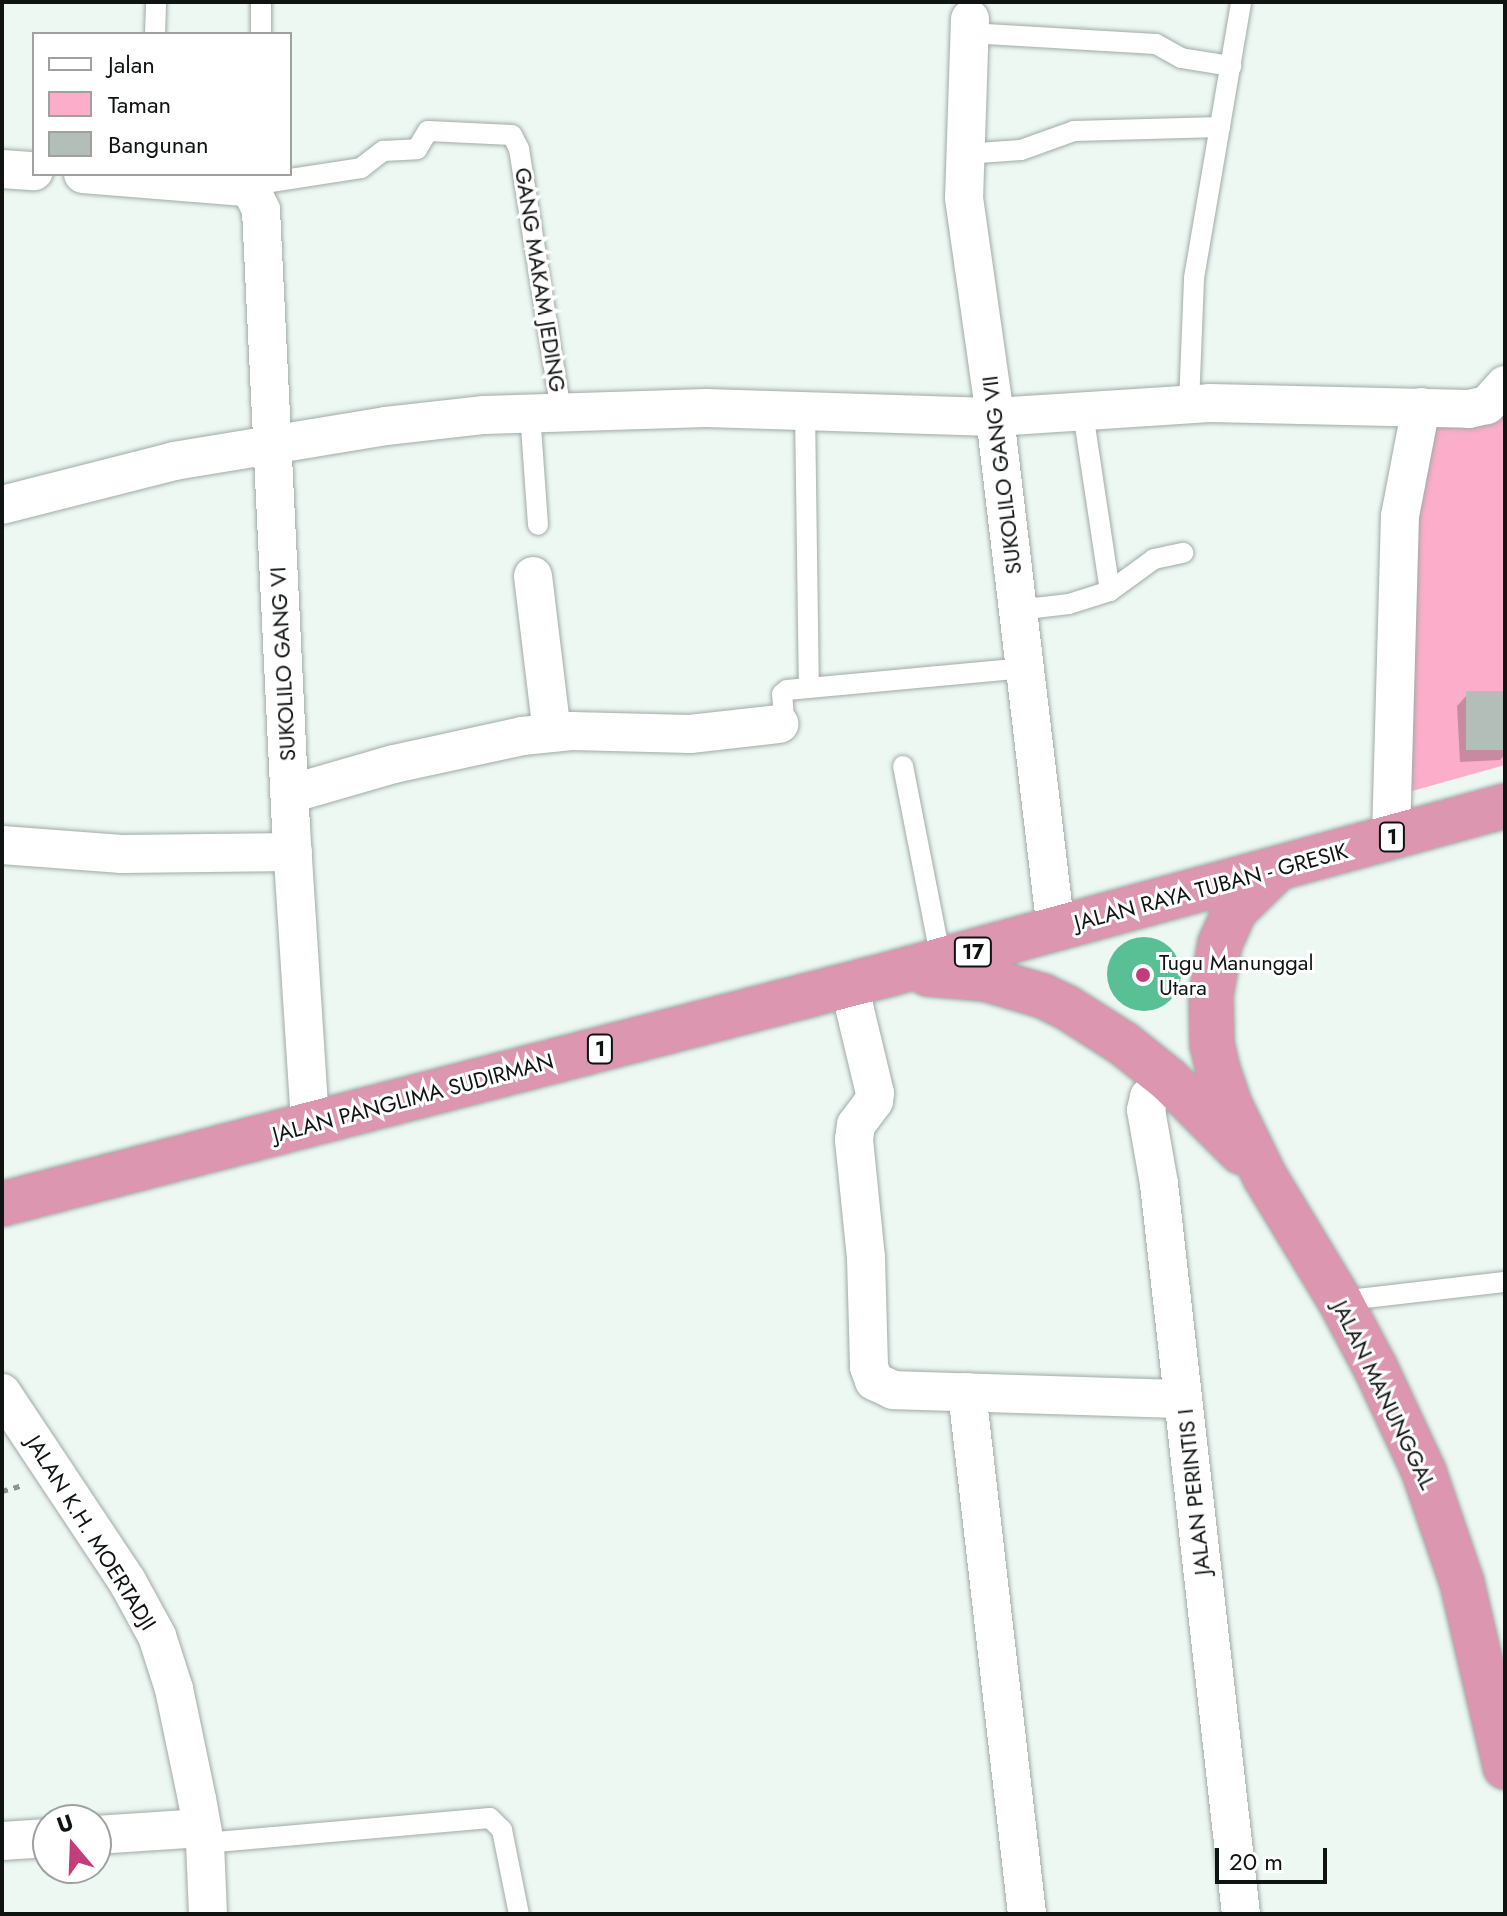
<!DOCTYPE html>
<style>
body{margin:0}
#map{position:relative;width:1507px;height:1916px;overflow:hidden;background:#edf8f3;font-family:Jost,sans-serif}
div>[style]{position:absolute}
[style*='--x']{left:calc(var(--x)*1px);top:calc(var(--y)*1px);width:calc(var(--w)*1px);rotate:calc(var(--a)*1deg)}
.green>*{inset:0;background:#fbadca}
.water>*{inset:0;background:#59bf95}
.round{border-radius:50%}
.shadow>*{inset:0;background:#0003}
.building>*{inset:0;background:#b4beb9;transform-origin:0 0}
.path>*{height:5px;margin-top:-2.5px;transform-origin:0;background:repeating-linear-gradient(90deg,#8d9591 0 6px,transparent 0 12px)}
.roads{filter:drop-shadow(0 0 2px #a0aba5) drop-shadow(0 0 2px #a0aba5)}
.lane>*{height:20px;margin:-10px;padding:0 10px;transform-origin:10px;border-radius:10px;background:#fff}
.street>*{height:38px;margin:-19px;padding:0 19px;transform-origin:19px;border-radius:19px;background:#fff}
.highway>*{height:44px;margin:-22px;padding:0 22px;transform-origin:22px;border-radius:22px;background:#dc96b0}
.dots>*{width:22px;height:22px;translate:-50% -50%;box-sizing:border-box;border:4px solid #fff;border-radius:50%}
span{translate:-50% -50%;white-space:nowrap;text-align:center;line-height:1.15;-webkit-text-stroke:6px #fff;paint-order:stroke}
.shield-label span{padding:2px 6px;background:#fff;border:2px solid;border-radius:6px;-webkit-text-stroke-width:0}
.shield-label{font-size:20px;color:#0f1311;font-weight:700}
.street-label{font-size:22px;color:#0f1311}
.poi-label{font-size:22px;color:#0f1311}
.left{translate:0 -50%;text-align:left}
.frame{position:absolute;inset:0;border:4px solid #0f1311;pointer-events:none}
.legend{position:absolute;left:32px;top:32px;width:260px;height:144px;box-sizing:border-box;background:#fff;border:2px solid #9fa1a0;margin:0;padding:10px 14px;list-style:none;font-size:24px;color:#0f1311}
.legend li{display:flex;align-items:center;gap:16px;height:40px}
.legend b{width:40px;border:2px solid #9fa1a0}
.north{position:absolute;left:32px;top:1804px;width:80px;height:80px;box-sizing:border-box;background:#fff;border:2px solid #9fa1a0;border-radius:50%;rotate:341deg;font-size:22px;font-weight:700;line-height:32px;text-align:center;color:#0f1311}
.north::after{content:'';display:block;margin:auto;width:28px;height:36px;background:#c33d7c;clip-path:polygon(50% 0,100% 100%,50% 72%,0 100%)}
.scale{position:absolute;left:1215px;top:1848px;width:112px;height:36px;box-sizing:border-box;border:4px solid #0f1311;border-top:0;padding-left:10px;font-size:24px;line-height:28px;white-space:nowrap;color:#0f1311;-webkit-text-stroke:6px #fff;paint-order:stroke}
</style>
<div id="map">
<div class="green">
<i style="clip-path:polygon(1428px 415px,1505px 415px,1505px 765px,1405px 793px,1415px 559px)"></i>
</div>
<div class="water">
<i class="round" style="left:1107px;top:937px;width:74px;height:74px"></i>
</div>
<div class="shadow">
<i style="clip-path:polygon(1505px 693px,1505px 754px,1500px 760px,1460px 762px,1457px 706px,1467px 695px)"></i>
</div>
<div class="building">
<i style="left:1505px;top:691px;width:59px;height:39px;rotate:90deg"></i>
</div>
<div class="path">
<i style="--x:2;--y:1491;--w:19;--a:-16"></i>
</div>
<div class="roads">
<div class="lane">
<i style="--x:969;--y:33;--w:187;--a:3.4"></i>
<i style="--x:1156;--y:44;--w:29;--a:29"></i>
<i style="--x:1181;--y:58;--w:51;--a:9.1"></i>
<i style="--x:155;--y:34;--w:32;--a:-88"></i>
<i style="--x:261;--y:34;--w:32;--a:-90"></i>
<i style="--x:964;--y:154;--w:57;--a:-4"></i>
<i style="--x:1021;--y:150;--w:56;--a:-19.7"></i>
<i style="--x:1074;--y:131;--w:146;--a:-1.6"></i>
<i style="--x:258;--y:184;--w:104;--a:-8.8"></i>
<i style="--x:361;--y:168;--w:28;--a:-38"></i>
<i style="--x:383;--y:151;--w:34;--a:-3"></i>
<i style="--x:417;--y:149;--w:21;--a:-59"></i>
<i style="--x:428;--y:131;--w:84;--a:2.7"></i>
<i style="--x:512;--y:135;--w:16;--a:63"></i>
<i style="--x:519;--y:149;--w:266;--a:80.9"></i>
<i style="--x:1189;--y:404;--w:126;--a:-87.7"></i>
<i style="--x:1194;--y:278;--w:280;--a:-80.3"></i>
<i style="--x:805;--y:410;--w:278;--a:89.2"></i>
<i style="--x:530;--y:413;--w:112;--a:85.9"></i>
<i style="--x:1083;--y:413;--w:180;--a:81.4"></i>
<i style="--x:1018;--y:610;--w:51;--a:-6.7"></i>
<i style="--x:1069;--y:604;--w:43;--a:-17.6"></i>
<i style="--x:1110;--y:591;--w:54;--a:-36"></i>
<i style="--x:1154;--y:559;--w:30;--a:-12"></i>
<i style="--x:779;--y:724;--w:6;--a:-39"></i>
<i style="--x:784;--y:720;--w:26;--a:-94"></i>
<i style="--x:782;--y:694;--w:6;--a:-39"></i>
<i style="--x:787;--y:690;--w:239;--a:-5.3"></i>
<i style="--x:903;--y:766;--w:198;--a:78.9"></i>
<i style="--x:1340;--y:1301;--w:166;--a:-6.6"></i>
<i style="--x:205;--y:1843;--w:286;--a:-5"></i>
<i style="--x:490;--y:1818;--w:17;--a:45"></i>
<i style="--x:502;--y:1830;--w:86;--a:78.6"></i>
</div>
<div class="street">
<i style="--x:970;--y:19;--w:179;--a:91.9"></i>
<i style="--x:964;--y:198;--w:221;--a:81.9"></i>
<i style="--x:995;--y:417;--w:517;--a:83.22"></i>
<i style="--x:2;--y:169;--w:32;--a:4"></i>
<i style="--x:83;--y:174;--w:162;--a:4.6"></i>
<i style="--x:244;--y:187;--w:11;--a:34"></i>
<i style="--x:253;--y:193;--w:19;--a:65"></i>
<i style="--x:261;--y:210;--w:619;--a:87.22"></i>
<i style="--x:291;--y:828;--w:298;--a:86.3"></i>
<i style="--x:2;--y:505;--w:178;--a:-14.3"></i>
<i style="--x:174;--y:461;--w:215;--a:-9.4"></i>
<i style="--x:386;--y:426;--w:99;--a:-6.4"></i>
<i style="--x:484;--y:415;--w:222;--a:-1.8"></i>
<i style="--x:706;--y:408;--w:289;--a:1.8"></i>
<i style="--x:995;--y:417;--w:215;--a:-3.7"></i>
<i style="--x:1210;--y:403;--w:259;--a:1.3"></i>
<i style="--x:1469;--y:409;--w:18;--a:-13"></i>
<i style="--x:1487;--y:405;--w:27;--a:-48"></i>
<i style="--x:533;--y:576;--w:157;--a:83.1"></i>
<i style="--x:290;--y:794;--w:108;--a:-16.1"></i>
<i style="--x:394;--y:764;--w:131;--a:-12.3"></i>
<i style="--x:522;--y:736;--w:50;--a:-5.7"></i>
<i style="--x:572;--y:731;--w:118;--a:1.5"></i>
<i style="--x:690;--y:734;--w:90;--a:-6.4"></i>
<i style="--x:1391;--y:837;--w:321;--a:-88.4"></i>
<i style="--x:1400;--y:516;--w:111;--a:-79.1"></i>
<i style="--x:2;--y:845;--w:120;--a:4.3"></i>
<i style="--x:122;--y:854;--w:171;--a:-0.7"></i>
<i style="--x:849;--y:985;--w:111;--a:76.5"></i>
<i style="--x:875;--y:1093;--w:8;--a:97"></i>
<i style="--x:874;--y:1101;--w:30;--a:127"></i>
<i style="--x:856;--y:1125;--w:15;--a:98"></i>
<i style="--x:854;--y:1140;--w:119;--a:84.2"></i>
<i style="--x:866;--y:1258;--w:109;--a:88.4"></i>
<i style="--x:869;--y:1367;--w:15;--a:70"></i>
<i style="--x:874;--y:1381;--w:21;--a:25"></i>
<i style="--x:893;--y:1390;--w:290;--a:1.8"></i>
<i style="--x:1169;--y:1080;--w:26;--a:140"></i>
<i style="--x:1149;--y:1097;--w:13;--a:103"></i>
<i style="--x:1146;--y:1110;--w:75;--a:80"></i>
<i style="--x:1159;--y:1184;--w:735;--a:83.59"></i>
<i style="--x:967;--y:1392;--w:525;--a:83.44"></i>
<i style="--x:2;--y:1393;--w:226;--a:56.4"></i>
<i style="--x:127;--y:1581;--w:63;--a:61.4"></i>
<i style="--x:157;--y:1636;--w:56;--a:72.2"></i>
<i style="--x:174;--y:1689;--w:112;--a:78.2"></i>
<i style="--x:197;--y:1799;--w:45;--a:79.7"></i>
<i style="--x:205;--y:1843;--w:71;--a:87.6"></i>
<i style="--x:96;--y:1835;--w:106;--a:-3.8"></i>
<i style="--x:2;--y:1841;--w:46;--a:-3.7"></i>
</div>
<div class="highway">
<i style="--x:1274;--y:872;--w:54;--a:135.7"></i>
<i style="--x:1235;--y:910;--w:36;--a:114"></i>
<i style="--x:1220;--y:943;--w:53;--a:99.8"></i>
<i style="--x:1211;--y:995;--w:49;--a:88.8"></i>
<i style="--x:1212;--y:1044;--w:27;--a:77"></i>
<i style="--x:1218;--y:1070;--w:39;--a:71"></i>
<i style="--x:1231;--y:1107;--w:78;--a:64.1"></i>
<i style="--x:1265;--y:1177;--w:145;--a:58.8"></i>
<i style="--x:1340;--y:1301;--w:77;--a:62.1"></i>
<i style="--x:1376;--y:1369;--w:114;--a:65"></i>
<i style="--x:1424;--y:1472;--w:117;--a:71.1"></i>
<i style="--x:1462;--y:1583;--w:189;--a:76.8"></i>
<i style="--x:928;--y:974;--w:57;--a:5"></i>
<i style="--x:985;--y:979;--w:60;--a:16.3"></i>
<i style="--x:1043;--y:996;--w:25;--a:26"></i>
<i style="--x:1066;--y:1007;--w:69;--a:32.5"></i>
<i style="--x:1124;--y:1044;--w:58;--a:38.7"></i>
<i style="--x:1169;--y:1080;--w:102;--a:45"></i>
<i style="--x:2;--y:1204;--w:917;--a:-14.52"></i>
<i style="--x:890;--y:974;--w:638;--a:-15.28"></i>
</div>
</div>
<div class="dots">
<i style="left:1143px;top:975px;background:#c33d7c"></i>
</div>
<div class="shield-label">
<span style="left:1392px;top:837px">1</span>
<span style="left:973px;top:952px">17</span>
<span style="left:600px;top:1049px">1</span>
</div>
<div class="street-label">
<span style="left:540px;top:280px;rotate:81deg">GANG MAKAM JEDING</span>
<span style="left:1002px;top:475px;rotate:-97deg">SUKOLILO GANG VII</span>
<span style="left:283px;top:664px;rotate:-93deg">SUKOLILO GANG VI</span>
<span style="left:1211px;top:887px;rotate:-15deg">JALAN RAYA TUBAN - GRESIK</span>
<span style="left:413px;top:1098px;rotate:-15deg">JALAN PANGLIMA SUDIRMAN</span>
<span style="left:1384px;top:1395px;rotate:64deg">JALAN MANUNGGAL</span>
<span style="left:1194px;top:1492px;rotate:-96deg">JALAN PERINTIS I</span>
<span style="left:91px;top:1533px;rotate:58deg">JALAN K.H. MOERTADJI</span>
</div>
<div class="poi-label">
<span class="left" style="left:1159px;top:975px">Tugu Manunggal<br>Utara</span>
</div>
<div class="frame"></div>
<ul class="legend">
<li><b style="height:10px;background:#fff"></b>Jalan</li>
<li><b style="height:22px;background:#fbadca"></b>Taman</li>
<li><b style="height:22px;background:#b4beb9"></b>Bangunan</li>
</ul>
<div class="north">U</div>
<div class="scale">20 m</div>
</div>
